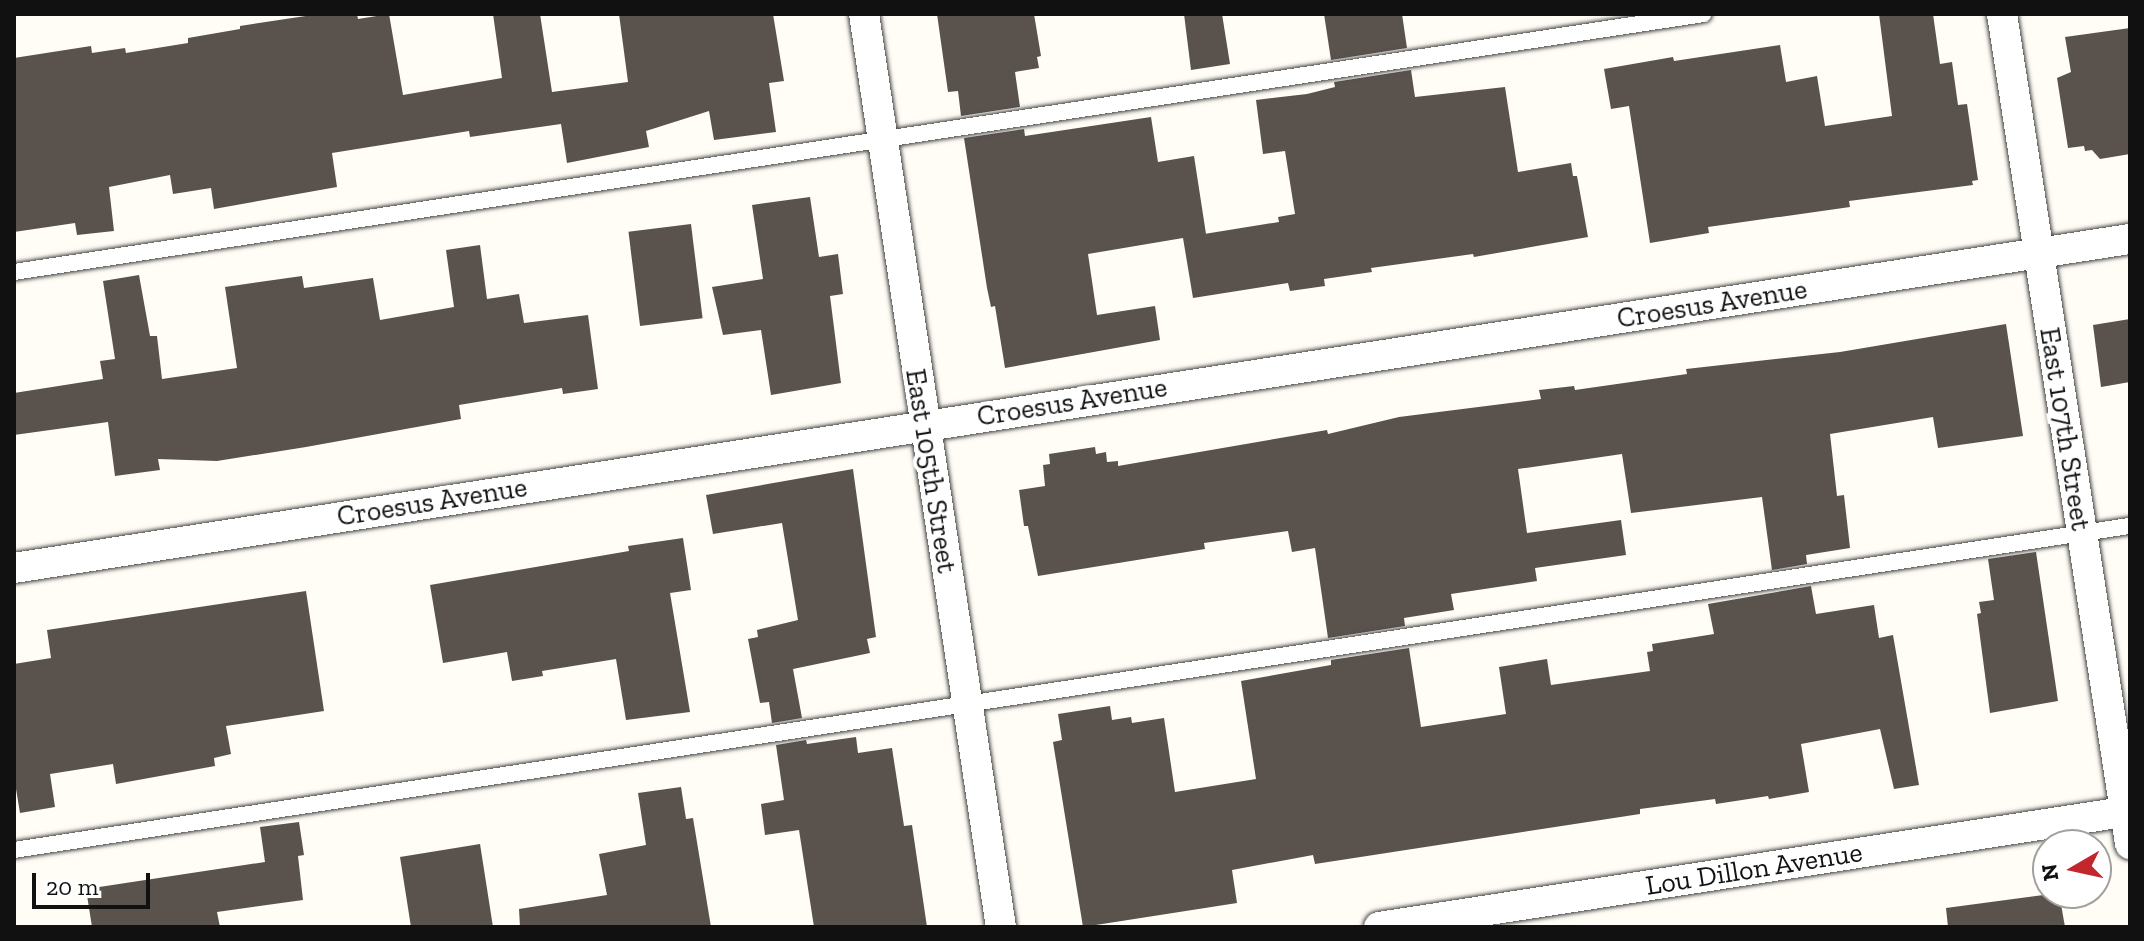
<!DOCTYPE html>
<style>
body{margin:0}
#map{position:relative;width:2144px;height:941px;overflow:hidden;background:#fffdf5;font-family:"Zilla Slab",serif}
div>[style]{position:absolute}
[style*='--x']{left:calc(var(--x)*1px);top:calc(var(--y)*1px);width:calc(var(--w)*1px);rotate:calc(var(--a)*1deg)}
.building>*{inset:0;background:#5a524d;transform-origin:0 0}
.roads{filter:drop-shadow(0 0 2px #444) drop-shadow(0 0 2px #444)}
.lane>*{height:16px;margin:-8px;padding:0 8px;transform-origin:8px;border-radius:8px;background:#fff}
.street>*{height:30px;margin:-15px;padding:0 15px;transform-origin:15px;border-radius:15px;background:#fff}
span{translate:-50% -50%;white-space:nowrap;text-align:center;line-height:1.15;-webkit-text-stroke:8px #fff;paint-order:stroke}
.street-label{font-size:28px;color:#111}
.frame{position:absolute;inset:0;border:16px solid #111;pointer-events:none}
.north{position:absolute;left:2032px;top:829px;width:80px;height:80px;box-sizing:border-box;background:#fff;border:2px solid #a0a0a0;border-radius:50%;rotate:261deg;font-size:22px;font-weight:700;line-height:32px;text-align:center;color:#111}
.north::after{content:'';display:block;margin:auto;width:28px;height:36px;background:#c4262e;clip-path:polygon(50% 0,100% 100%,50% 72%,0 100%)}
.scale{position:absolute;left:32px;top:873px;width:118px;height:36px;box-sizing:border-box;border:4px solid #111;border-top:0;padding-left:10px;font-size:24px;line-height:28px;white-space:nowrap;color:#111;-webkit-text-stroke:6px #fff;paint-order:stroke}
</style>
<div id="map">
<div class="building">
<i style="clip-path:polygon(319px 14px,357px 14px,358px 19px,389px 14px,403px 95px,502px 78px,493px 14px,540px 14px,552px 92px,628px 82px,619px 14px,773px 14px,784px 81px,769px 83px,776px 132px,714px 140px,709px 111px,646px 131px,649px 147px,567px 163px,561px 124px,470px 137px,469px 131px,332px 153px,337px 187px,214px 209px,211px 188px,173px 194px,170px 175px,109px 187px,114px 231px,77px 235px,75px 223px,14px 232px,14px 58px,91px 46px,92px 53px,125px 48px,126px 53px,188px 43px,188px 38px,240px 29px,240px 26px)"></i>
<i style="clip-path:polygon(937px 14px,1034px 14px,1041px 56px,1037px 57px,1039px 68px,1015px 72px,1020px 107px,961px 116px,958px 91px,948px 92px)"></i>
<i style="clip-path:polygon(1184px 14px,1222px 14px,1230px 64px,1191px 70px)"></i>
<i style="clip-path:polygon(1324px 14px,1402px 14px,1407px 48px,1331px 60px)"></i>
<i style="clip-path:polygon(1879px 14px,1933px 14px,1940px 64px,1952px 62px,1958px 105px,1967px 104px,1978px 180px,1972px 181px,1973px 185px,1849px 201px,1850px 207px,1708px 227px,1709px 233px,1650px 243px,1629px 106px,1611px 109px,1604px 69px,1673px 57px,1674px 61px,1780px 45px,1786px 82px,1817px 76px,1825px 126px,1892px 116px)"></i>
<i style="clip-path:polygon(2130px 28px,2130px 154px,2100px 159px,2092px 150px,2085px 151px,2084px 146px,2068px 148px,2057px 78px,2071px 72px,2065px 37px)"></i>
<i style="clip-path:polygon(1411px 70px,1415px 97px,1505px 87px,1518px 172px,1571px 163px,1573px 176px,1577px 176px,1588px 237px,1474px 257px,1473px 254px,1371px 268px,1372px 272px,1324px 279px,1325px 286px,1290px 291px,1288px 283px,1193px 298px,1183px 238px,1088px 254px,1097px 315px,1155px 306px,1160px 340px,1005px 368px,995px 306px,991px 307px,987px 288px,964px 138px,1024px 129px,1025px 136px,1151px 117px,1158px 162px,1194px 156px,1206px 234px,1198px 235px,1279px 222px,1278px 217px,1295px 214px,1285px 151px,1263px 154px,1256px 100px,1307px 94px,1335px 87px,1334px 82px)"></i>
<i style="clip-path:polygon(810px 197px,819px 257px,838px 254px,843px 294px,830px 296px,841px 383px,771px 395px,761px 330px,723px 335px,712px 287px,763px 279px,752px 205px)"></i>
<i style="left:691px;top:224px;width:95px;height:63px;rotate:83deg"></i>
<i style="clip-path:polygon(480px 245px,487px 299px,519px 294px,524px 323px,588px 315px,598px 389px,563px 394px,562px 388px,459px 405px,461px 419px,306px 447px,217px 461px,158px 459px,160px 470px,115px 476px,108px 422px,14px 435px,14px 393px,103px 379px,100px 361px,115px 359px,103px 281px,139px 275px,150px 336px,157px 336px,162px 379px,237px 368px,225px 287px,302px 276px,304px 288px,373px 278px,380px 320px,454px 307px,446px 250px)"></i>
<i style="clip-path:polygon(2130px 319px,2130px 382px,2101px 387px,2093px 325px)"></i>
<i style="clip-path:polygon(2006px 324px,2023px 436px,1938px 448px,1933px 417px,1830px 434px,1837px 496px,1844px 495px,1850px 548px,1806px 555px,1807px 564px,1772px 570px,1762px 497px,1631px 513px,1622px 454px,1518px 469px,1527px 533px,1621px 520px,1626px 555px,1535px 568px,1537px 581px,1451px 594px,1454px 610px,1404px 618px,1405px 626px,1328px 638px,1315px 548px,1292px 552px,1288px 531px,1204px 543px,1205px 549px,1038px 576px,1028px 526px,1024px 526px,1019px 490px,1045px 486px,1043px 465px,1050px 464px,1049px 454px,1095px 447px,1096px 454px,1106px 452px,1107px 462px,1118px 461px,1118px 466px,1327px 430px,1328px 434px,1399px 417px,1541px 399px,1539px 390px,1574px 386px,1575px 390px,1687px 374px,1686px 369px,1840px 352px)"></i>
<i style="clip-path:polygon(853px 469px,876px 637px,867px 639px,870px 653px,793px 669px,802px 718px,772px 723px,769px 702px,760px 703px,748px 639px,758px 637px,757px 630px,798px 620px,782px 523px,713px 534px,706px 495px)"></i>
<i style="clip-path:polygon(683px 538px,691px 590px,670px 593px,690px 712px,626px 720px,616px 659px,542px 671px,543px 676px,512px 681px,507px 652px,443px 663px,430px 585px,629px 551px,628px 546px)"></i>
<i style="clip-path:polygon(2036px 552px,2058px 701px,1990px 713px,1977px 614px,1981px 613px,1979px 602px,1994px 600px,1988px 559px)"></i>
<i style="clip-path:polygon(1811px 586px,1816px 614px,1874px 605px,1879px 638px,1893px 635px,1919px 785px,1894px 789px,1880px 729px,1801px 744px,1809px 792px,1769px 799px,1768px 796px,1716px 804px,1715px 799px,1640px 809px,1640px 814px,1315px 864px,1313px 855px,1232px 870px,1237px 903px,1083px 927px,1053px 742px,1062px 740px,1058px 714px,1110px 706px,1112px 720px,1131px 717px,1132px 723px,1164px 718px,1175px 792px,1256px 779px,1241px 681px,1331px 665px,1331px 660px,1409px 648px,1421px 727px,1506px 714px,1499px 667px,1547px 659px,1551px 685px,1650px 671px,1647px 652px,1653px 651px,1652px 644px,1714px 634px,1708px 604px)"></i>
<i style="clip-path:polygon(306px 591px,324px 711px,226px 726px,231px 754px,214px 758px,215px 766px,116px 784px,113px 764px,50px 774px,55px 807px,20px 813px,14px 777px,14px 664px,51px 658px,47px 630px)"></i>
<i style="clip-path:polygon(856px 737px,858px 753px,892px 748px,904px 826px,912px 825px,927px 927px,814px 927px,799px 830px,765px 835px,761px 804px,784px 800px,776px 745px,806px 740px,807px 744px)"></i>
<i style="clip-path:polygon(681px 787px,686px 819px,693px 818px,711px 927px,520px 927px,519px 909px,607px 895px,599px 854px,646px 845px,638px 793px)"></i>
<i style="clip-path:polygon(299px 822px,304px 855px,298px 856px,303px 900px,217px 912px,220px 927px,92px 927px,86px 889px,265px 862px,260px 827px)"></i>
<i style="clip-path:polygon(480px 844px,493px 927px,411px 927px,400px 857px)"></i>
<i style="clip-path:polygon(2059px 893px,2065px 927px,1948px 927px,1946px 908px)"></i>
</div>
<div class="roads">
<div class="lane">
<i style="--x:14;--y:272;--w:1709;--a:-8.68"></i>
<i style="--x:14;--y:850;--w:2141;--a:-8.71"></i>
</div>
<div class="street">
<i style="--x:864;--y:14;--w:923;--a:81.47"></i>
<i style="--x:2002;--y:14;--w:840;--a:81.23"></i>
<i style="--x:14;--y:568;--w:2141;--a:-8.84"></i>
<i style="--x:1379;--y:927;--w:760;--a:-8.78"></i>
</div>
</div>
<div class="street-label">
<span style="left:1712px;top:304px;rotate:-9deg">Croesus Avenue</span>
<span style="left:1072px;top:402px;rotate:-9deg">Croesus Avenue</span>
<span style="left:2065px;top:429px;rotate:81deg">East 107th Street</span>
<span style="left:931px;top:471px;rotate:81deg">East 105th Street</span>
<span style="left:432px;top:502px;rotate:-9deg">Croesus Avenue</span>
<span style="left:1754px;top:869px;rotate:-9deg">Lou Dillon Avenue</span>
</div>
<div class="frame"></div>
<div class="north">N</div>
<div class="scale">20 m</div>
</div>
